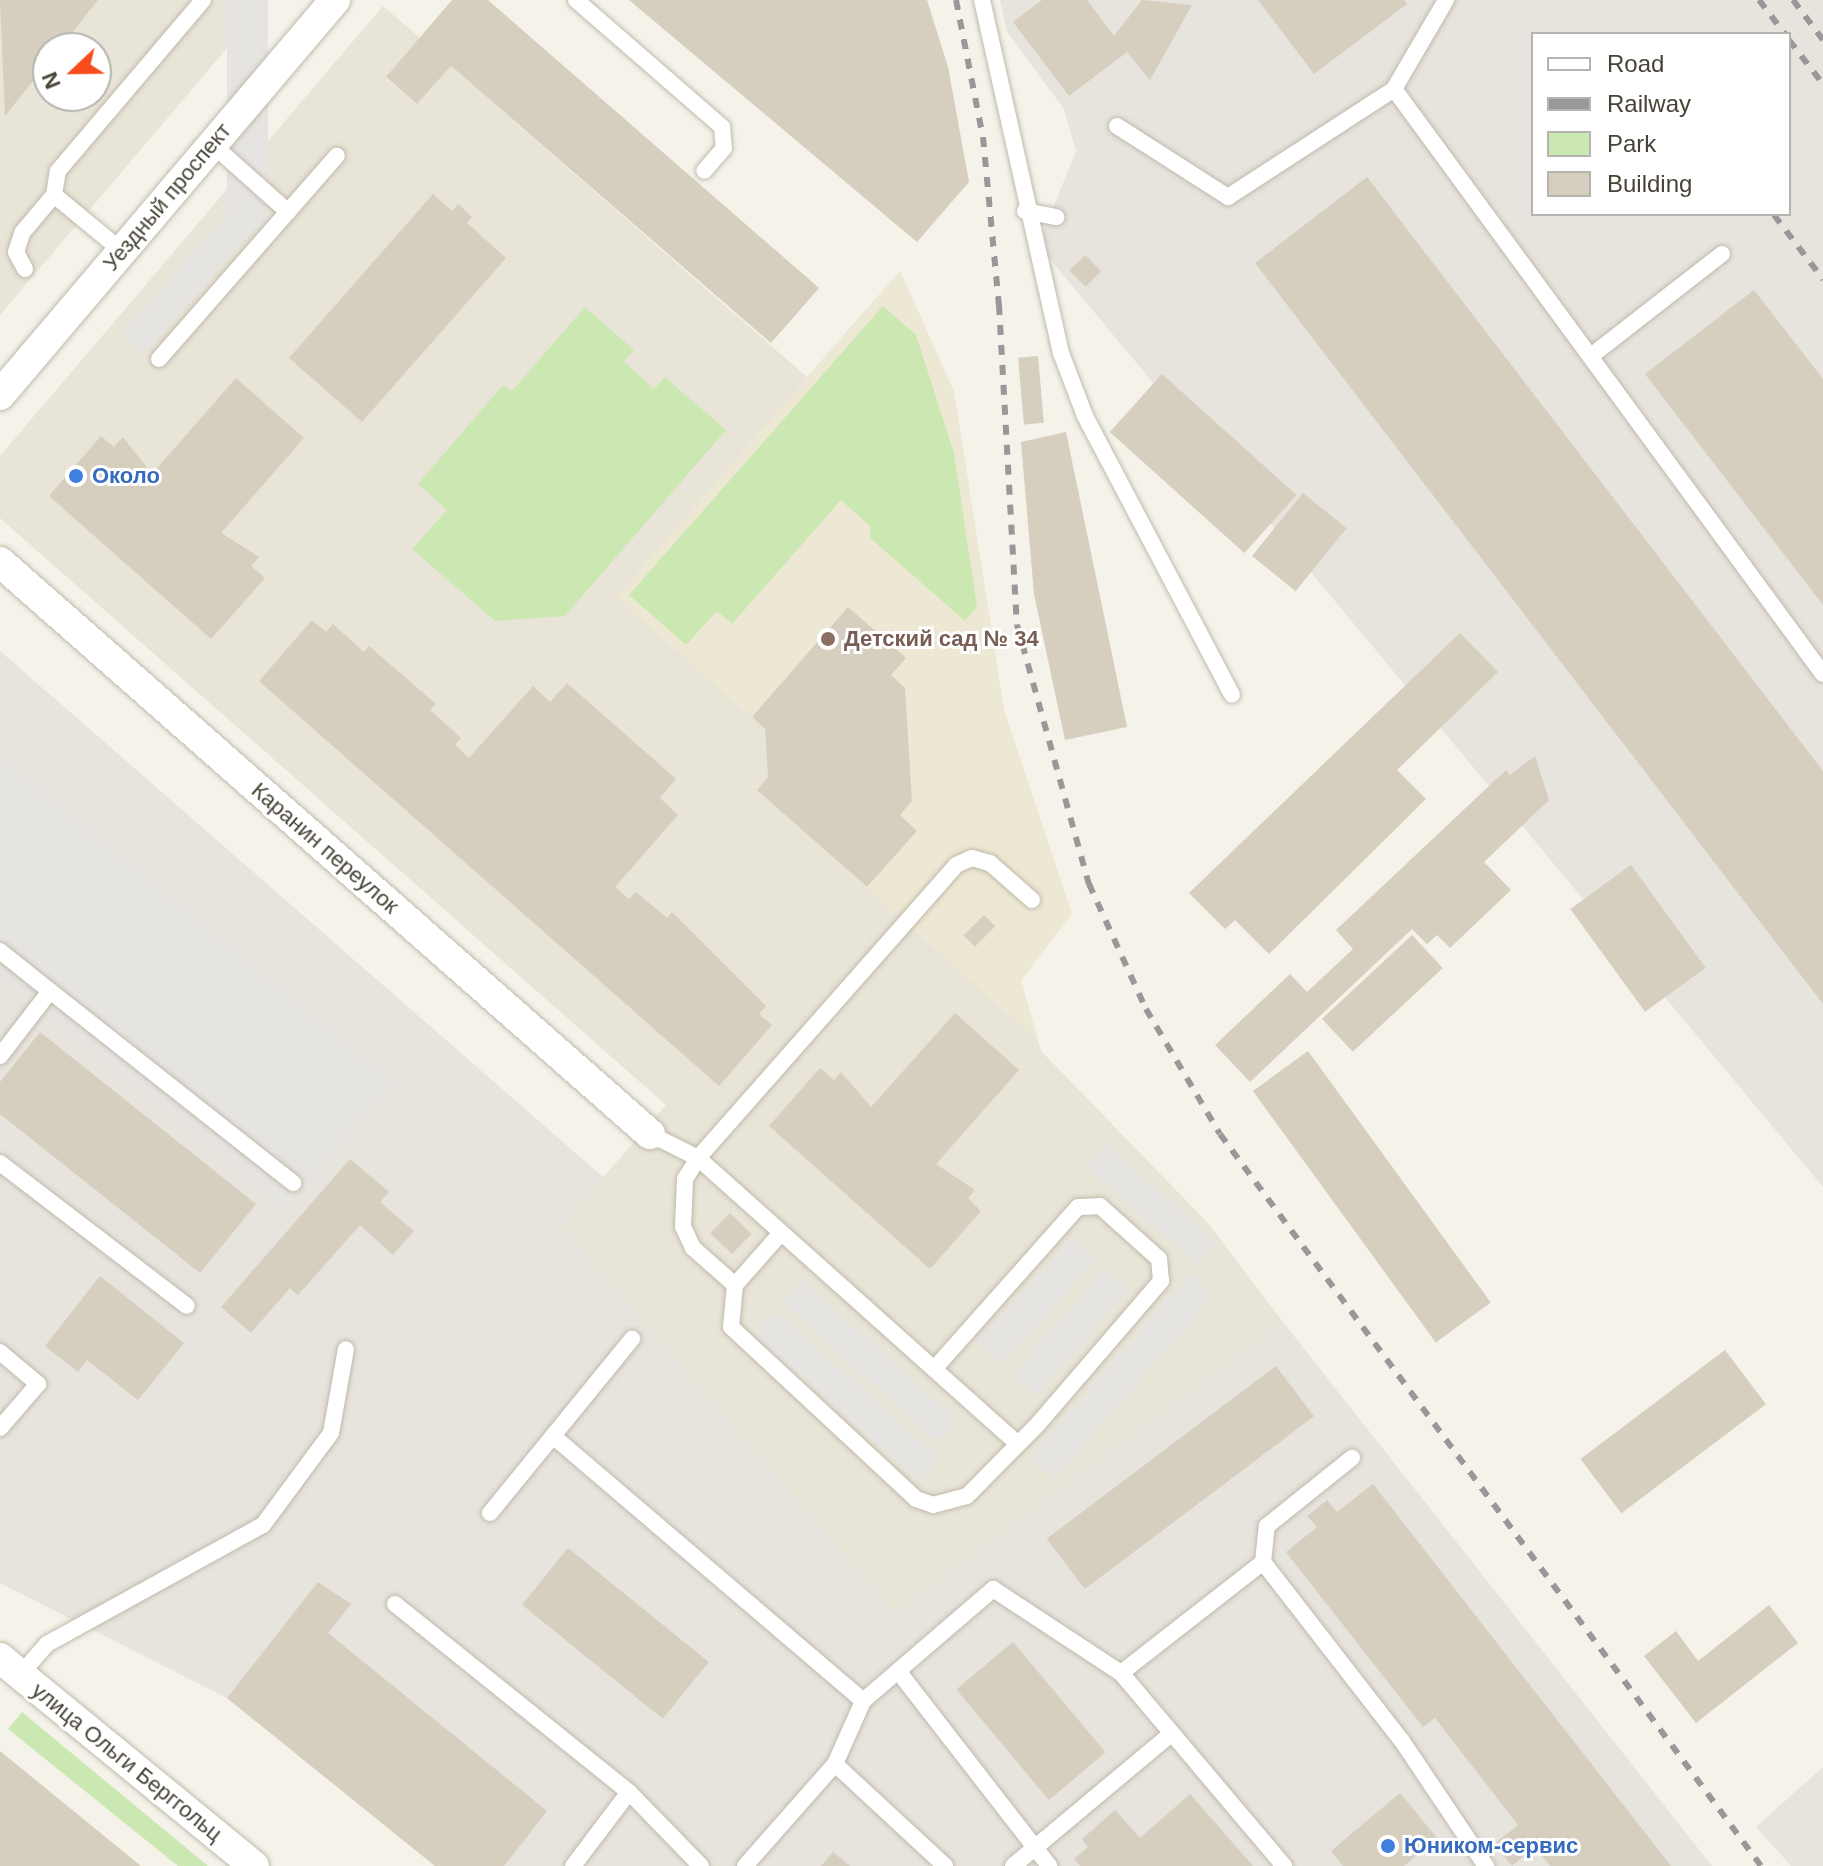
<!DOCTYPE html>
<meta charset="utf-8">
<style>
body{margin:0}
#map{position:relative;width:1823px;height:1866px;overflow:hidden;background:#f4f2e9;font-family:Arial,sans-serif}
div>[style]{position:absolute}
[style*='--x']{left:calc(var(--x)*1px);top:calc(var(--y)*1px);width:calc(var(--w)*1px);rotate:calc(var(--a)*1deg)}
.residential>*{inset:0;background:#e8e4d7}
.industrial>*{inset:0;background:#e7e3dd}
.education>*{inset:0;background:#ede8d3}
.green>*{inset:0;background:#cce8b2}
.parking>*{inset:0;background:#e6e4e1;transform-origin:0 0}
.building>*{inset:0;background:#d6cebe;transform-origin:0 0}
.roads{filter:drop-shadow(0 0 2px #c0baab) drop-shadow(0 0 2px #c0baab)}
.service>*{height:16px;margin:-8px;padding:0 8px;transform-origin:8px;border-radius:8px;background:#fff}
.minor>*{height:30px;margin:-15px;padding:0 15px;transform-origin:15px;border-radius:15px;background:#fff}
.rail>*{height:6px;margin-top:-3px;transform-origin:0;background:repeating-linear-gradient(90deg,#989898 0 10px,transparent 0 20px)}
.dots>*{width:22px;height:22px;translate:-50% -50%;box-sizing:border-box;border:4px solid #fff;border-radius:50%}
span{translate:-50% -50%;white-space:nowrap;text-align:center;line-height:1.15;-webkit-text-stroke:6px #fff;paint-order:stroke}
.street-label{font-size:22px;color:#484337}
.shop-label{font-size:22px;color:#366cbe;font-weight:700}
.left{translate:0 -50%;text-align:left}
.education-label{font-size:22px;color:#785e54;font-weight:700}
.legend{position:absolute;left:1531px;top:32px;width:260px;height:184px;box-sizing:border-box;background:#fff;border:2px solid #b6b4af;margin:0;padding:10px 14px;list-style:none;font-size:24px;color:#484337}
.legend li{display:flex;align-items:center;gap:16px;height:40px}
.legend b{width:40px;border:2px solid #b6b4af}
.north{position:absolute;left:32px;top:32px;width:80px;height:80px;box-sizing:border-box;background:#fff;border:2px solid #b6b4af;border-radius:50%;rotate:248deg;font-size:22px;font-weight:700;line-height:32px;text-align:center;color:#484337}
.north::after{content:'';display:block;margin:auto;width:28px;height:36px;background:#f84c1d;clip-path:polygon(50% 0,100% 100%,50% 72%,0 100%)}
</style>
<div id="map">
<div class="residential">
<i style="clip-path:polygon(evenodd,0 0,268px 0,0 315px,0 0,48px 48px,96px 48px,96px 96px,48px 96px,48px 48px)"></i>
<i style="clip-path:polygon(383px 6px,420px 38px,386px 78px,417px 104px,451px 66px,807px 377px,900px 271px,954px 392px,1004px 710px,1072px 914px,1021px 980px,1041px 1051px,1208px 1223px,1283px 1322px,895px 1613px,561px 1226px,666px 1105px,0 518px,0 456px)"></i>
</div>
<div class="industrial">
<i style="clip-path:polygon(evenodd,1000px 0,1823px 0,1823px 1187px,1045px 253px,1041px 238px,1076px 151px,1064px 109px,1007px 32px,1000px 0,1533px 34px,1789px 34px,1789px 214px,1533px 214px,1533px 34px)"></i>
<i style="clip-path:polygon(0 651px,603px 1177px,562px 1227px,895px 1613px,1283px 1322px,1712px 1866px,435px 1866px,227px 1698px,0 1583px)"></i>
<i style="clip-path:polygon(1823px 1767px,1823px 1866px,1791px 1866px,1756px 1827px)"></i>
</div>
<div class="education">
<i style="clip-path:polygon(900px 271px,954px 392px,1004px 710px,1072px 914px,1021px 980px,1038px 1041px,757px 790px,768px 777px,765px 729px,616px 597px)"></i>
</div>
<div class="green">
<i style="clip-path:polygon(883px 306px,916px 335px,954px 453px,977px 607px,965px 621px,871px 539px,870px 526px,841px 500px,732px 624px,717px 611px,686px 645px,629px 595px)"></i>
<i style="clip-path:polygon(585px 307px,634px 350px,624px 362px,654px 389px,665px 377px,726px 430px,565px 616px,495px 621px,412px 549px,447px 510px,418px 484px,503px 385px,512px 391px)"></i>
<i style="clip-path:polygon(22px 1712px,208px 1866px,178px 1866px,8px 1729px)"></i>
</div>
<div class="parking">
<i style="left:227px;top:0;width:41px;height:232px"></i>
<i style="left:224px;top:217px;width:30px;height:157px;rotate:41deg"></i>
<i style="clip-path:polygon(0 757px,391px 1082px,285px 1210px,0 974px)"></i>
<i style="left:1106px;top:1145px;width:148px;height:30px;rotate:41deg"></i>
<i style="left:1072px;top:1239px;width:33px;height:141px;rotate:43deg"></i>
<i style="left:1105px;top:1268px;width:32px;height:141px;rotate:41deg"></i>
<i style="left:1190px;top:1274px;width:32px;height:243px;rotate:41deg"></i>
<i style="left:802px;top:1280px;width:209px;height:30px;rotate:42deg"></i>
<i style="left:775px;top:1310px;width:222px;height:32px;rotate:42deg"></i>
</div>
<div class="building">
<i style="clip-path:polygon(0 0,98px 0,60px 48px,48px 48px,48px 62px,5px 116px)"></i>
<i style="clip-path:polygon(452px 0,488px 0,819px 288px,771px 343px,451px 66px,417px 104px,386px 77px)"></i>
<i style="clip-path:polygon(629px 0,927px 0,948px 67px,969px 182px,917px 242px)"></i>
<i style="clip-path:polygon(1042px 0,1087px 0,1114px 36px,1142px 0,1192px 5px,1150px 80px,1127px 52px,1069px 96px,1013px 22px)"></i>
<i style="clip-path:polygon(1258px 0,1404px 0,1407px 4px,1314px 74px)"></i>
<i style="clip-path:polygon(1367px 177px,1823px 771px,1823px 1004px,1255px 263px)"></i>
<i style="clip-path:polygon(433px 194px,452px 211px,458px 204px,472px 217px,467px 223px,506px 258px,362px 422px,289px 358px)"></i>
<i style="left:1085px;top:255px;width:23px;height:22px;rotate:45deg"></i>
<i style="clip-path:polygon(1754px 290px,1823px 379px,1823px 605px,1645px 374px)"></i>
<i style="left:1038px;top:356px;width:67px;height:20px;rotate:85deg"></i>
<i style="left:1162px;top:374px;width:181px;height:78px;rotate:42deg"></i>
<i style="clip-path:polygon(236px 378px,304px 438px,221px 533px,259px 557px,251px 566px,265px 578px,211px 639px,49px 496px,101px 436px,114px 447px,123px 437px,152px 474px)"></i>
<i style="clip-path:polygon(1066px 432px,1127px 727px,1065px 740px,1034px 594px,1021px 442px)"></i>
<i style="left:1303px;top:493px;width:56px;height:81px;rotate:39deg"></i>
<i style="clip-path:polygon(848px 607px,906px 658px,891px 675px,905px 688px,912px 801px,900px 815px,917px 831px,867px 887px,757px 790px,768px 777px,765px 729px,752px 717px)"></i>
<i style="clip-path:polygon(312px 620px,326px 632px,333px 624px,364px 652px,369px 646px,436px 704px,430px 710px,461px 738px,455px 745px,469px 758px,533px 686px,550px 702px,567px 683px,676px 779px,660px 798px,678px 815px,615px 887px,629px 899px,636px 892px,667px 918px,672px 912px,766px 1006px,759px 1014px,772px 1025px,719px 1086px,259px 681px)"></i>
<i style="clip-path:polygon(1460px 633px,1498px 672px,1397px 770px,1426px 799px,1269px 954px,1235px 920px,1225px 929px,1189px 893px)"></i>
<i style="clip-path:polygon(1535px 756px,1549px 800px,1484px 862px,1511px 890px,1450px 948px,1437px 935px,1427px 944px,1412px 929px,1250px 1082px,1215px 1045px,1290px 974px,1307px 992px,1353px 949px,1336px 930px,1506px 770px,1510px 775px)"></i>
<i style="left:1631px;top:865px;width:127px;height:75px;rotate:54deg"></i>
<i style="left:984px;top:915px;width:16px;height:29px;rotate:45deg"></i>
<i style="left:1412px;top:935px;width:45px;height:123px;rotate:47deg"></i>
<i style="clip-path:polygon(955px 1013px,1019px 1070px,936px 1164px,975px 1190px,968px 1198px,981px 1211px,930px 1269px,769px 1126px,820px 1068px,834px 1080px,841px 1072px,871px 1107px)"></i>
<i style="clip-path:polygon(40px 1032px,256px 1204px,200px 1273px,0 1114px,0 1082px)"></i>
<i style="left:1308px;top:1051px;width:311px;height:68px;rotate:54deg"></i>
<i style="clip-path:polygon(350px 1159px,389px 1192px,380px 1202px,414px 1231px,393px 1255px,360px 1225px,298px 1295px,290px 1288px,251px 1333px,221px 1307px)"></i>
<i style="left:730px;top:1213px;width:30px;height:28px;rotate:44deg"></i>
<i style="clip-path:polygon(100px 1276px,184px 1343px,138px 1400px,87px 1360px,78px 1372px,45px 1346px)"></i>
<i style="left:1725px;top:1350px;width:68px;height:181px;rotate:53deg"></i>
<i style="left:1276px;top:1366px;width:63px;height:287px;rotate:53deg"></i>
<i style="clip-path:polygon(1373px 1484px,1671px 1866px,1550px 1866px,1535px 1847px,1512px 1866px,1494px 1844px,1518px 1825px,1435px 1718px,1423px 1727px,1286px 1552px,1317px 1527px,1307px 1516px,1327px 1500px,1337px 1512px)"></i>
<i style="left:568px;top:1548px;width:181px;height:73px;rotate:39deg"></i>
<i style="clip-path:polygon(318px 1582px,351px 1604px,328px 1633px,547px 1811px,504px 1866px,435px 1866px,227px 1698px)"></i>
<i style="clip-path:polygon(1769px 1605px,1798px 1643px,1696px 1723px,1644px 1656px,1676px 1631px,1698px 1661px)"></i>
<i style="left:1013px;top:1642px;width:144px;height:74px;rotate:50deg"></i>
<i style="clip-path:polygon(0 1751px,141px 1866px,0 1866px)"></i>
<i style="clip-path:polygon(1400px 1793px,1437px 1838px,1404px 1866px,1343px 1866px,1331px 1851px)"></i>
<i style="clip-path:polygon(1190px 1794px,1253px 1866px,1080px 1866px,1074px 1859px,1088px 1847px,1082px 1839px,1115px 1810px,1140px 1838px)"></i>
<i style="clip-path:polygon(833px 1852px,850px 1866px,821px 1866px)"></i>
</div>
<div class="roads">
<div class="service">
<i style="--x:576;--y:0;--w:194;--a:41"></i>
<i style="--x:722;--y:127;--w:21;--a:85"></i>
<i style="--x:724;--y:148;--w:30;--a:131"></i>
<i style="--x:982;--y:0;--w:362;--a:77.4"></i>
<i style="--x:1061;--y:353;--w:67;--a:69.1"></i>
<i style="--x:1085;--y:416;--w:315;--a:62.2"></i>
<i style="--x:1394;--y:89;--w:725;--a:53.75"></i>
<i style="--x:1117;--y:126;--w:132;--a:32.6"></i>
<i style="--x:1228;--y:197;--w:198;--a:-33"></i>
<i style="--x:1394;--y:89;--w:103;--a:-59.7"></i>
<i style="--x:212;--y:144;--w:102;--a:41.8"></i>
<i style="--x:54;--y:195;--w:88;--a:39.5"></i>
<i style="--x:1025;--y:211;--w:32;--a:11"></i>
<i style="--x:25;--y:269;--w:19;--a:-118"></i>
<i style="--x:16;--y:252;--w:20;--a:-72"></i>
<i style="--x:22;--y:233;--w:50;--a:-49.9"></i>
<i style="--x:54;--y:195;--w:24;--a:-81"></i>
<i style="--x:58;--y:171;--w:224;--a:-49.7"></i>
<i style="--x:1591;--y:356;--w:166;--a:-37.9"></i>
<i style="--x:159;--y:359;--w:270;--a:-48.8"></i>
<i style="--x:0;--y:951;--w:64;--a:38.7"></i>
<i style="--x:0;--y:1056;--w:82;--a:-52.4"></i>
<i style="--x:50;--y:991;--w:310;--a:38.3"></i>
<i style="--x:650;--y:1134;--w:54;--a:26.6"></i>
<i style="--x:698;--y:1158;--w:425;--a:41.8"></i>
<i style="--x:0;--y:1163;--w:235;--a:37.4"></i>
<i style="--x:781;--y:1233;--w:69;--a:131.5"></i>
<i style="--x:735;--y:1285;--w:42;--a:95.4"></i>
<i style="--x:731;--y:1327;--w:253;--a:42.9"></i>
<i style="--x:916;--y:1499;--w:18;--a:19"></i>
<i style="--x:933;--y:1505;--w:35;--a:-15"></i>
<i style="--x:967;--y:1496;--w:101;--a:-45.4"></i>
<i style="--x:1038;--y:1424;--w:189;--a:-49.3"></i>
<i style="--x:1161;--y:1281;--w:22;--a:-95"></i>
<i style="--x:1159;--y:1259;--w:79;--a:-138.1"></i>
<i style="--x:1100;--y:1206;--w:22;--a:177"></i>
<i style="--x:1078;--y:1207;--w:217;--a:131.6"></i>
<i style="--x:735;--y:1285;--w:56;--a:-138.6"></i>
<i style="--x:693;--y:1248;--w:23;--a:-115"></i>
<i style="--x:683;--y:1227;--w:48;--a:-87.6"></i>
<i style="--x:685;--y:1179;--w:25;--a:-58"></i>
<i style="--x:698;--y:1158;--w:390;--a:-48.6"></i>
<i style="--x:956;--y:865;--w:17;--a:-24"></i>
<i style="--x:972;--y:858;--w:19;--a:16"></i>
<i style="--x:990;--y:863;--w:56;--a:41.4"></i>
<i style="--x:0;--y:1352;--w:50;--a:40.1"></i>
<i style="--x:38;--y:1384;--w:58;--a:130.8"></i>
<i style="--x:553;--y:1436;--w:408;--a:40.5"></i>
<i style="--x:490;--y:1513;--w:225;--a:-50.8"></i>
<i style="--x:1263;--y:1562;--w:227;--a:52.2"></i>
<i style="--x:1402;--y:1741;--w:151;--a:56.1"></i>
<i style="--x:395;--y:1604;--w:300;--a:38.8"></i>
<i style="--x:629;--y:1792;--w:103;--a:45.8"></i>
<i style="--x:898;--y:1671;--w:247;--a:52.2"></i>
<i style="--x:1121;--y:1673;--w:180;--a:-38"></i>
<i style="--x:1263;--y:1562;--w:36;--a:-84"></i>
<i style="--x:1267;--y:1526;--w:109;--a:-38.7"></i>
<i style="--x:20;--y:1675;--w:41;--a:-48.9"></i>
<i style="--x:47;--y:1644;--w:247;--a:-28.9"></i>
<i style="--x:263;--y:1525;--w:114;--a:-53.5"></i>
<i style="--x:331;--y:1433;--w:85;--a:-79.9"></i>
<i style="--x:835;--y:1764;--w:69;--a:-66"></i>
<i style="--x:863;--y:1701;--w:172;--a:-40.7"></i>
<i style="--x:993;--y:1589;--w:153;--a:33.3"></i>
<i style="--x:1121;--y:1673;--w:253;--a:49.8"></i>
<i style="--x:573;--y:1866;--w:93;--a:-52.9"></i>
<i style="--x:745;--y:1866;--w:136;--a:-48.6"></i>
<i style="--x:835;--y:1764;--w:150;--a:42.8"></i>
<i style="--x:1013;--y:1866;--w:206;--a:-39.9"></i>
</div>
<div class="minor">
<i style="--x:0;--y:395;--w:518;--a:-49.7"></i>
<i style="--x:0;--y:562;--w:866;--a:41.35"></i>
<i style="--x:0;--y:1658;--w:328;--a:39.3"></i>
</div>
</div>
<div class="rail">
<i style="--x:956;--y:0;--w:140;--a:78.9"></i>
<i style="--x:983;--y:137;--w:169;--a:84.6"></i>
<i style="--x:999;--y:305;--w:321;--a:86.8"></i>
<i style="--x:1017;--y:625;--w:269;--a:74.5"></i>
<i style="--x:1089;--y:884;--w:137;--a:65.5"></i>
<i style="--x:1146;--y:1009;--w:145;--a:59.4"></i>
<i style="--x:1220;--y:1134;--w:910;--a:53.53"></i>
<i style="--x:1759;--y:0;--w:43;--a:52.6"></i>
<i style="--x:1793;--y:0;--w:50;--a:53.1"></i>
<i style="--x:1789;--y:40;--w:56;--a:52.3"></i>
<i style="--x:1774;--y:215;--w:81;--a:52.6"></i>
</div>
<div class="dots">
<i style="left:76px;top:476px;background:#3f7fe0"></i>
<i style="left:828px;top:639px;background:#8d6e63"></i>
<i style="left:1388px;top:1846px;background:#3f7fe0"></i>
</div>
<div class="street-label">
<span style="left:167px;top:197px;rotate:-50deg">Уездный проспект</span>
<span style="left:325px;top:848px;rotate:41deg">Каранин переулок</span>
<span style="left:127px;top:1762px;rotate:39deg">улица Ольги Берггольц</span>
</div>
<div class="shop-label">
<span class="left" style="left:92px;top:476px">Около</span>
<span class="left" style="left:1404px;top:1846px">Юником-сервис</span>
</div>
<div class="education-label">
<span class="left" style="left:844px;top:639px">Детский сад № 34</span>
</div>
<ul class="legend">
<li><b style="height:10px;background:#fff"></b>Road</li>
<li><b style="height:10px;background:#989898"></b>Railway</li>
<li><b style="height:22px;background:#cce8b2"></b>Park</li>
<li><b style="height:22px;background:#d6cebe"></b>Building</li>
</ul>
<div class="north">N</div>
</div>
